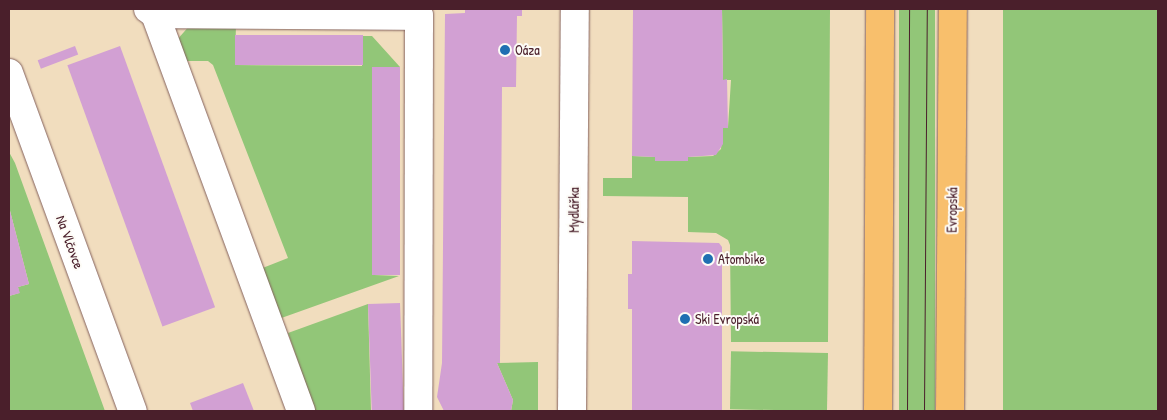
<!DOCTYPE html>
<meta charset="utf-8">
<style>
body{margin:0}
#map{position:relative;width:1167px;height:420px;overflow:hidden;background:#f1ddbe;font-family:"Patrick Hand",sans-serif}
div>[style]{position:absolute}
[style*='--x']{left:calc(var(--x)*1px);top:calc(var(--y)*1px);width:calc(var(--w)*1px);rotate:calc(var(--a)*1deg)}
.green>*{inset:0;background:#92c678;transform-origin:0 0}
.building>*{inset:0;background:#d2a0d3;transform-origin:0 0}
.roads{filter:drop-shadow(0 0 1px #84625e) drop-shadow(0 0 1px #84625e)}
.minor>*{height:28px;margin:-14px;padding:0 14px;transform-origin:14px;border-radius:14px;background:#fff}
.primary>*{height:28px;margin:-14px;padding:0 14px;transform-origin:14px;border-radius:14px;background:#f8bf6c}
.tram>*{height:1px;margin:-0.5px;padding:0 0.5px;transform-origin:0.5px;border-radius:0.5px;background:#4a1f2b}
.dots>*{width:14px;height:14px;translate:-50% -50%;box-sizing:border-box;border:2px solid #fdfcf7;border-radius:50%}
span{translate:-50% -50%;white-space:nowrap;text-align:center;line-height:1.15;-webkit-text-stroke:4px #fdfcf7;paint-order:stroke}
.poi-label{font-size:14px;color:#4a1f2b}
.left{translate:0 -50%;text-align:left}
.street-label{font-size:14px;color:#4a1f2b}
.frame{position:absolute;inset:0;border:10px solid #4a1f2b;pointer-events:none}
</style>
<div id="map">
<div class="green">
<i style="clip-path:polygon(722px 9px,830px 9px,828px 342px,731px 342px,730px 245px,728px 240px,716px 233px,688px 232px,688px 197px,603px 196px,603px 178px,632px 178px,632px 156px,655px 157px,655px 161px,688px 161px,688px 157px,713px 156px,721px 149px,723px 128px,728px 127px,731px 80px,723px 80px)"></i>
<i style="left:899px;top:9px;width:36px;height:402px"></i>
<i style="left:1003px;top:9px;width:155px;height:402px"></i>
<i style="clip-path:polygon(191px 24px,236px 24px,235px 65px,362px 66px,363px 36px,372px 36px,400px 67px,373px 67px,374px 275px,399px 276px,273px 321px,255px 271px,288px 258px,213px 65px,208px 61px,177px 61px,176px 41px)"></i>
<i style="clip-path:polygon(9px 152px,15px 163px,105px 411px,9px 411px,9px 296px,19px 293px,18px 287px,29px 284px,9px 207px)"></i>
<i style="clip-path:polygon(368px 304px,371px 411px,315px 411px,288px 333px)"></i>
<i style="left:828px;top:353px;width:58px;height:97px;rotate:91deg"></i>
<i style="clip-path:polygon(538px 362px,538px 411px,511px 411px,513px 400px,497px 363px)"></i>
</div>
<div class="building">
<i style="clip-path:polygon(465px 9px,522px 9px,522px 16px,517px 16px,516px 87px,502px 87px,500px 363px,497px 363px,513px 400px,511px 411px,444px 411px,437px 397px,442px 363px,445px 14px,465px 13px)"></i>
<i style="clip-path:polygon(633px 9px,722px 9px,723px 80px,727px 79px,728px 128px,723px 128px,723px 144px,716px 155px,688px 157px,688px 161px,655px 161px,655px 157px,632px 156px)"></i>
<i style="left:235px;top:35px;width:128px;height:30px"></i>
<i style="left:75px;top:46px;width:9px;height:40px;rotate:69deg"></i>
<i style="left:120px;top:46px;width:278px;height:56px;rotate:70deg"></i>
<i style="left:372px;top:67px;width:28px;height:208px"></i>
<i style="clip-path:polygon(9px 207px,29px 284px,18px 287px,20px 293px,9px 296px)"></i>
<i style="clip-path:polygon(632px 241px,719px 243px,722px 247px,722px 411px,632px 411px,632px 309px,628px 309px,628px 274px,632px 274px)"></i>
<i style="left:400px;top:303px;width:108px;height:32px;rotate:88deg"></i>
<i style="clip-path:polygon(243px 383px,254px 411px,193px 411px,190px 403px)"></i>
</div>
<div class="roads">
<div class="minor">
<i style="--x:148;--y:9;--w:9;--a:36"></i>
<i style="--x:155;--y:14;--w:423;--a:69.8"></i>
<i style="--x:155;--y:14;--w:264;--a:0.4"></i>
<i style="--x:419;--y:16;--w:395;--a:90.1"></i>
<i style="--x:9;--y:73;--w:360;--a:69.9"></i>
<i style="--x:572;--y:411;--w:402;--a:-89.6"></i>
</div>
<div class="primary">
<i style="--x:878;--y:411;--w:402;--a:-89.7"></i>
<i style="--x:950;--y:411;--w:402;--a:-89.6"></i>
</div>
</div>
<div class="tram">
<i style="--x:907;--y:411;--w:402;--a:-89.7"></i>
<i style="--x:924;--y:411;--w:402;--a:-89.6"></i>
</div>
<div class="dots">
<i style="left:505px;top:50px;background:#1f6fb2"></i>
<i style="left:708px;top:259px;background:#1f6fb2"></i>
<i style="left:685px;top:319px;background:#1f6fb2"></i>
</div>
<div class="poi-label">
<span class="left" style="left:515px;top:50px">Oáza</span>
<span class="left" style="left:718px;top:259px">Atombike</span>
<span class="left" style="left:695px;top:319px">Ski Evropská</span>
</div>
<div class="street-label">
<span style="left:574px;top:210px;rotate:-90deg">Mydlářka</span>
<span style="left:952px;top:210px;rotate:-89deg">Evropská</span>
<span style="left:70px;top:242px;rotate:70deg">Na Vlčovce</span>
</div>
<div class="frame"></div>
</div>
